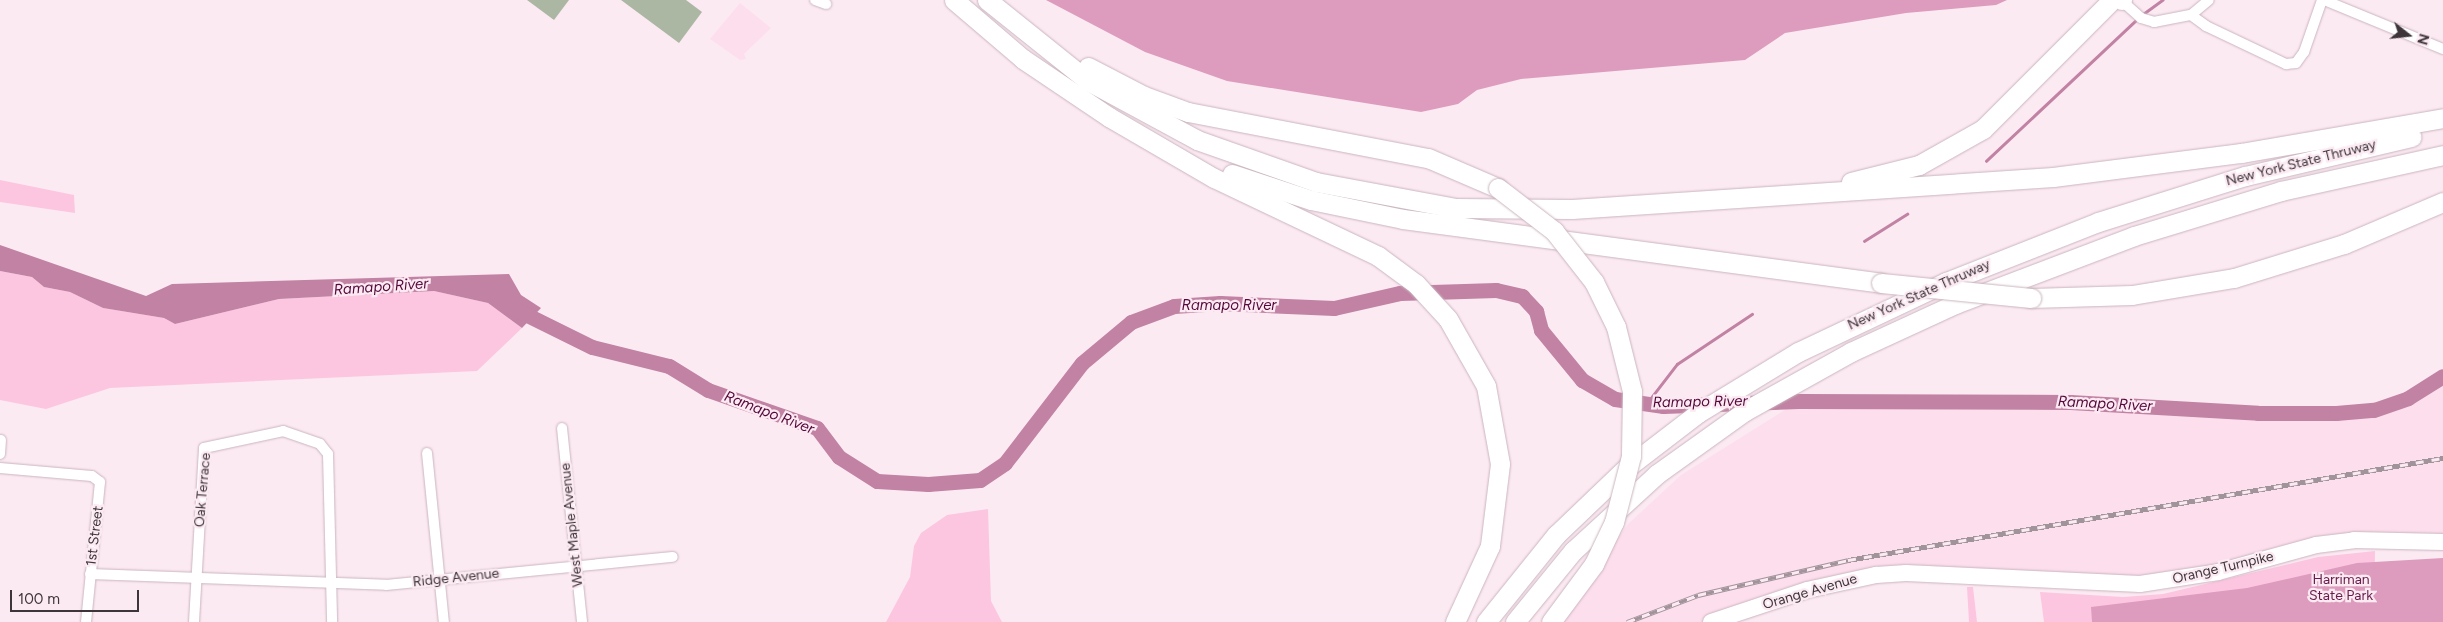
<!DOCTYPE html>
<style>
body{margin:0}
#map{position:relative;width:2443px;height:622px;overflow:hidden;background:#fceaf3;font-family:Figtree,sans-serif}
div>[style]{position:absolute}
[style*='--x']{left:calc(var(--x)*1px);top:calc(var(--y)*1px);width:calc(var(--w)*1px);rotate:calc(var(--a)*1deg)}
.built>*{inset:0;background:#fddeed}
.green>*{inset:0;background:#fcc6e0}
.forest>*{inset:0;background:#dd9cbd}
.water>*{inset:0;background:#c182a3}
.stream>*{height:2.5px;margin:-1.25px;padding:0 1.25px;transform-origin:1.25px;border-radius:1.25px;background:#c182a3}
.river>*{height:15px;margin:-7.5px;padding:0 7.5px;transform-origin:7.5px;border-radius:7.5px;background:#c182a3}
.building>*{inset:0;background:#abb6a3}
.roads{filter:drop-shadow(0 0 1px #cab5bf) drop-shadow(0 0 1px #cab5bf)}
.street>*{height:10px;margin:-5px;padding:0 5px;transform-origin:5px;border-radius:5px;background:#fff}
.primary>*{height:16px;margin:-8px;padding:0 8px;transform-origin:8px;border-radius:8px;background:#fff}
.highway>*{height:19px;margin:-9.5px;padding:0 9.5px;transform-origin:9.5px;border-radius:9.5px;background:#fff}
.rail>*{height:4.5px;margin-top:-2.25px;transform-origin:0;background:repeating-linear-gradient(90deg,#fceaf3 0 8px,#a1939a 0 16px);box-sizing:border-box;border-block:1px solid #a1939a}
.bridges{filter:drop-shadow(0 0 1px #cab5bf) drop-shadow(0 0 1px #cab5bf)}
.highway-bridge>*{height:19px;margin:-9.5px;padding:0 9.5px;transform-origin:9.5px;border-radius:9.5px;background:#fff}
span{translate:-50% -50%;white-space:nowrap;text-align:center;line-height:1.15;-webkit-text-stroke:4.5px #fceaf3;paint-order:stroke}
.street-label{font-size:14px;color:#3e353a}
.park-label{font-size:14px;color:#671c4a}
.water-label{font-size:15px;color:#55073a;font-style:italic}
.north{position:absolute;left:2383px;top:10px;width:50px;height:50px;-webkit-text-stroke:4px #fceaf3;paint-order:stroke;rotate:106deg;font-size:14px;font-weight:700;line-height:20px;text-align:center;color:#3e353a}
.north::after{content:'';display:block;margin:auto;width:18px;height:22px;background:#3e353a;clip-path:polygon(50% 0,100% 100%,50% 72%,0 100%)}
.scale{position:absolute;left:10px;top:590px;width:129px;height:22px;box-sizing:border-box;border:2px solid #3e353a;border-top:0;padding-left:6px;font-size:15px;line-height:18px;white-space:nowrap;color:#3e353a;-webkit-text-stroke:4px #fceaf3;paint-order:stroke}
</style>
<div id="map">
<div class="built">
<i style="clip-path:polygon(740px 3px,771px 28px,744px 54px,746px 59px,740px 60px,710px 39px)"></i>
<i style="clip-path:polygon(2443px 376px,2443px 542px,2387px 538px,2177px 580px,1906px 573px,1711px 622px,1559px 622px,1628px 524px,1681px 475px,1799px 401px,2070px 402px,2258px 413px,2336px 413px,2374px 410px,2408px 398px)"></i>
</div>
<div class="green">
<i style="clip-path:polygon(0 180px,74px 195px,75px 213px,0 202px)"></i>
<i style="clip-path:polygon(0 271px,32px 277px,44px 287px,70px 292px,103px 308px,164px 318px,175px 324px,279px 299px,434px 291px,488px 303px,522px 328px,477px 371px,110px 388px,46px 409px,0 400px)"></i>
<i style="clip-path:polygon(988px 509px,991px 601px,1002px 622px,886px 622px,910px 577px,914px 546px,921px 533px,947px 515px)"></i>
<i style="clip-path:polygon(2375px 551px,2374px 607px,2443px 622px,2044px 622px,2040px 592px,2123px 597px,2163px 594px,2318px 557px)"></i>
<i style="clip-path:polygon(1967px 587px,1973px 587px,1977px 622px,1969px 622px)"></i>
</div>
<div class="forest">
<i style="clip-path:polygon(1046px 0,2007px 0,1996px 5px,1906px 13px,1785px 33px,1745px 60px,1521px 79px,1477px 90px,1458px 104px,1421px 112px,1227px 81px,1145px 52px)"></i>
<i style="clip-path:polygon(2443px 558px,2443px 622px,2092px 622px,2091px 607px,2247px 588px,2357px 563px)"></i>
</div>
<div class="water">
<i style="clip-path:polygon(0 245px,146px 296px,172px 284px,509px 274px,521px 295px,541px 308px,522px 328px,488px 303px,434px 291px,279px 299px,175px 324px,164px 318px,103px 308px,70px 292px,44px 287px,32px 277px,0 271px)"></i>
</div>
<div class="stream">
<i style="--x:2143;--y:14;--w:24;--a:-36"></i>
<i style="--x:1986;--y:161;--w:207;--a:-43.2"></i>
<i style="--x:1864;--y:241;--w:51;--a:-32.1"></i>
<i style="--x:1647;--y:403;--w:49;--a:-52.4"></i>
<i style="--x:1677;--y:364;--w:90;--a:-33.7"></i>
</div>
<div class="river">
<i style="--x:513;--y:308;--w:88;--a:26.3"></i>
<i style="--x:592;--y:347;--w:79;--a:13.9"></i>
<i style="--x:669;--y:366;--w:46;--a:31.6"></i>
<i style="--x:708;--y:390;--w:115;--a:19.2"></i>
<i style="--x:817;--y:428;--w:36;--a:53"></i>
<i style="--x:839;--y:457;--w:45;--a:32.3"></i>
<i style="--x:877;--y:481;--w:51;--a:3.4"></i>
<i style="--x:928;--y:484;--w:52;--a:-4.4"></i>
<i style="--x:980;--y:480;--w:30;--a:-34"></i>
<i style="--x:1005;--y:463;--w:126;--a:-52.4"></i>
<i style="--x:1082;--y:363;--w:64;--a:-39.9"></i>
<i style="--x:1131;--y:322;--w:46;--a:-20.4"></i>
<i style="--x:1174;--y:306;--w:46;--a:-3.7"></i>
<i style="--x:1220;--y:303;--w:114;--a:2.5"></i>
<i style="--x:1334;--y:308;--w:68;--a:-12.8"></i>
<i style="--x:1400;--y:293;--w:96;--a:-1.8"></i>
<i style="--x:1496;--y:290;--w:27;--a:13"></i>
<i style="--x:1522;--y:296;--w:21;--a:47"></i>
<i style="--x:1536;--y:311;--w:20;--a:75"></i>
<i style="--x:1541;--y:330;--w:65;--a:50.6"></i>
<i style="--x:1582;--y:380;--w:38;--a:30"></i>
<i style="--x:1615;--y:399;--w:49;--a:8.3"></i>
<i style="--x:1663;--y:406;--w:136;--a:-2.1"></i>
<i style="--x:1799;--y:401;--w:271;--a:0.2"></i>
<i style="--x:2070;--y:402;--w:188;--a:3.3"></i>
<i style="--x:2258;--y:413;--w:78;--a:0"></i>
<i style="--x:2336;--y:413;--w:38;--a:-5"></i>
<i style="--x:2374;--y:410;--w:36;--a:-19"></i>
<i style="--x:2408;--y:398;--w:41;--a:-32.2"></i>
</div>
<div class="building">
<i style="clip-path:polygon(527px 0,569px 0,554px 20px)"></i>
<i style="clip-path:polygon(621px 0,686px 0,702px 12px,679px 43px)"></i>
</div>
<div class="roads">
<div class="street">
<i style="--x:815;--y:0;--w:12;--a:20"></i>
<i style="--x:2121;--y:0;--w:27;--a:42"></i>
<i style="--x:2141;--y:18;--w:14;--a:17"></i>
<i style="--x:2154;--y:22;--w:38;--a:-11"></i>
<i style="--x:2191;--y:15;--w:23;--a:-40"></i>
<i style="--x:2324;--y:0;--w:129;--a:22.4"></i>
<i style="--x:2191;--y:15;--w:19;--a:36"></i>
<i style="--x:2206;--y:26;--w:89;--a:25.4"></i>
<i style="--x:2286;--y:64;--w:10;--a:-6"></i>
<i style="--x:2296;--y:63;--w:14;--a:-54"></i>
<i style="--x:2304;--y:52;--w:55;--a:-70.9"></i>
<i style="--x:562;--y:428;--w:195;--a:84.1"></i>
<i style="--x:427;--y:453;--w:170;--a:84.3"></i>
<i style="--x:0;--y:454;--w:14;--a:-86"></i>
<i style="--x:0;--y:468;--w:92;--a:5"></i>
<i style="--x:92;--y:476;--w:10;--a:37"></i>
<i style="--x:100;--y:482;--w:141;--a:95.7"></i>
<i style="--x:90;--y:574;--w:296;--a:2.1"></i>
<i style="--x:386;--y:585;--w:288;--a:-5.6"></i>
<i style="--x:194;--y:622;--w:174;--a:-86.7"></i>
<i style="--x:204;--y:448;--w:81;--a:-12.1"></i>
<i style="--x:283;--y:431;--w:39;--a:19"></i>
<i style="--x:320;--y:444;--w:13;--a:51"></i>
<i style="--x:328;--y:454;--w:168;--a:88.6"></i>
</div>
<div class="primary">
<i style="--x:2122;--y:2;--w:3;--a:-45"></i>
<i style="--x:1711;--y:622;--w:101;--a:-18.4"></i>
<i style="--x:1807;--y:590;--w:71;--a:-12.3"></i>
<i style="--x:1876;--y:575;--w:30;--a:-4"></i>
<i style="--x:1906;--y:573;--w:234;--a:2.7"></i>
<i style="--x:2140;--y:584;--w:79;--a:-8.7"></i>
<i style="--x:2218;--y:572;--w:102;--a:-15.4"></i>
<i style="--x:2316;--y:545;--w:38;--a:-7"></i>
<i style="--x:2354;--y:540;--w:89;--a:1.3"></i>
</div>
<div class="highway">
<i style="--x:954;--y:0;--w:91;--a:40.5"></i>
<i style="--x:1023;--y:59;--w:104;--a:34"></i>
<i style="--x:1109;--y:117;--w:121;--a:30.2"></i>
<i style="--x:1214;--y:178;--w:182;--a:25.4"></i>
<i style="--x:1378;--y:256;--w:47;--a:36.4"></i>
<i style="--x:1416;--y:284;--w:47;--a:47.6"></i>
<i style="--x:1448;--y:319;--w:77;--a:60.4"></i>
<i style="--x:1486;--y:386;--w:79;--a:79.8"></i>
<i style="--x:1500;--y:464;--w:83;--a:97"></i>
<i style="--x:1490;--y:546;--w:84;--a:114.7"></i>
<i style="--x:987;--y:0;--w:129;--a:38.7"></i>
<i style="--x:1088;--y:81;--w:124;--a:28.4"></i>
<i style="--x:1197;--y:140;--w:126;--a:19.4"></i>
<i style="--x:1316;--y:182;--w:141;--a:10.6"></i>
<i style="--x:1455;--y:208;--w:117;--a:0.5"></i>
<i style="--x:1572;--y:209;--w:482;--a:-3.8"></i>
<i style="--x:2053;--y:177;--w:190;--a:-7.3"></i>
<i style="--x:2241;--y:153;--w:205;--a:-9.8"></i>
<i style="--x:1088;--y:67;--w:63;--a:27.4"></i>
<i style="--x:1144;--y:96;--w:47;--a:20"></i>
<i style="--x:1188;--y:112;--w:244;--a:10.9"></i>
<i style="--x:1428;--y:158;--w:76;--a:23.2"></i>
<i style="--x:1232;--y:174;--w:83;--a:18.2"></i>
<i style="--x:1311;--y:200;--w:94;--a:11.7"></i>
<i style="--x:1403;--y:219;--w:482;--a:7.6"></i>
<i style="--x:1851;--y:182;--w:70;--a:-14"></i>
<i style="--x:1919;--y:165;--w:73;--a:-29.4"></i>
<i style="--x:1983;--y:129;--w:182;--a:-45"></i>
<i style="--x:2031;--y:298;--w:101;--a:-1.7"></i>
<i style="--x:2132;--y:295;--w:103;--a:-9.5"></i>
<i style="--x:2234;--y:278;--w:115;--a:-17.2"></i>
<i style="--x:2344;--y:244;--w:108;--a:-23"></i>
<i style="--x:1486;--y:622;--w:112;--a:-51.2"></i>
<i style="--x:1556;--y:535;--w:95;--a:-43.7"></i>
<i style="--x:1625;--y:469;--w:92;--a:-37.5"></i>
<i style="--x:1698;--y:413;--w:117;--a:-31.4"></i>
<i style="--x:1798;--y:352;--w:164;--a:-25.3"></i>
<i style="--x:1946;--y:282;--w:163;--a:-21.5"></i>
<i style="--x:2098;--y:222;--w:154;--a:-17.4"></i>
<i style="--x:2245;--y:176;--w:171;--a:-13.2"></i>
<i style="--x:1515;--y:622;--w:92;--a:-50.8"></i>
<i style="--x:1573;--y:551;--w:114;--a:-42.5"></i>
<i style="--x:1657;--y:474;--w:108;--a:-35.6"></i>
<i style="--x:1745;--y:411;--w:121;--a:-29.1"></i>
<i style="--x:1851;--y:352;--w:115;--a:-24.8"></i>
<i style="--x:1955;--y:304;--w:191;--a:-20.8"></i>
<i style="--x:2134;--y:236;--w:154;--a:-17"></i>
<i style="--x:2281;--y:191;--w:166;--a:-12.5"></i>
</div>
</div>
<div class="rail">
<i style="--x:1627;--y:622;--w:76;--a:-20.8"></i>
<i style="--x:1698;--y:595;--w:154;--a:-13.1"></i>
<i style="--x:1848;--y:560;--w:604;--a:-9.73"></i>
</div>
<div class="bridges">
<div class="highway-bridge">
<i style="--x:1498;--y:188;--w:71;--a:37.5"></i>
<i style="--x:1554;--y:231;--w:65;--a:51.9"></i>
<i style="--x:1594;--y:282;--w:50;--a:63.9"></i>
<i style="--x:1616;--y:327;--w:66;--a:76"></i>
<i style="--x:1632;--y:391;--w:65;--a:90.9"></i>
<i style="--x:1631;--y:456;--w:68;--a:104.4"></i>
<i style="--x:1614;--y:522;--w:47;--a:115.5"></i>
<i style="--x:1594;--y:564;--w:72;--a:126.6"></i>
<i style="--x:1881;--y:283;--w:151;--a:5.7"></i>
</div>
</div>
<div class="street-label">
<span style="left:2301px;top:163px;rotate:-14deg">New York State Thruway</span>
<span style="left:1919px;top:295px;rotate:-24deg">New York State Thruway</span>
<span style="left:203px;top:490px;rotate:-85deg">Oak Terrace</span>
<span style="left:572px;top:525px;rotate:-96deg">West Maple Avenue</span>
<span style="left:95px;top:536px;rotate:-83deg">1st Street</span>
<span style="left:2223px;top:568px;rotate:-13deg">Orange Turnpike</span>
<span style="left:456px;top:578px;rotate:-6deg">Ridge Avenue</span>
<span style="left:1810px;top:592px;rotate:-16deg">Orange Avenue</span>
</div>
<div class="park-label">
<span style="left:2341px;top:588px">Harriman<br>State Park</span>
</div>
<div class="water-label">
<span style="left:381px;top:287px;rotate:-4deg">Ramapo River</span>
<span style="left:1229px;top:306px">Ramapo River</span>
<span style="left:1700px;top:402px;rotate:-1deg">Ramapo River</span>
<span style="left:2105px;top:404px;rotate:3deg">Ramapo River</span>
<span style="left:769px;top:413px;rotate:21deg">Ramapo River</span>
</div>
<div class="north">N</div>
<div class="scale">100 m</div>
</div>
